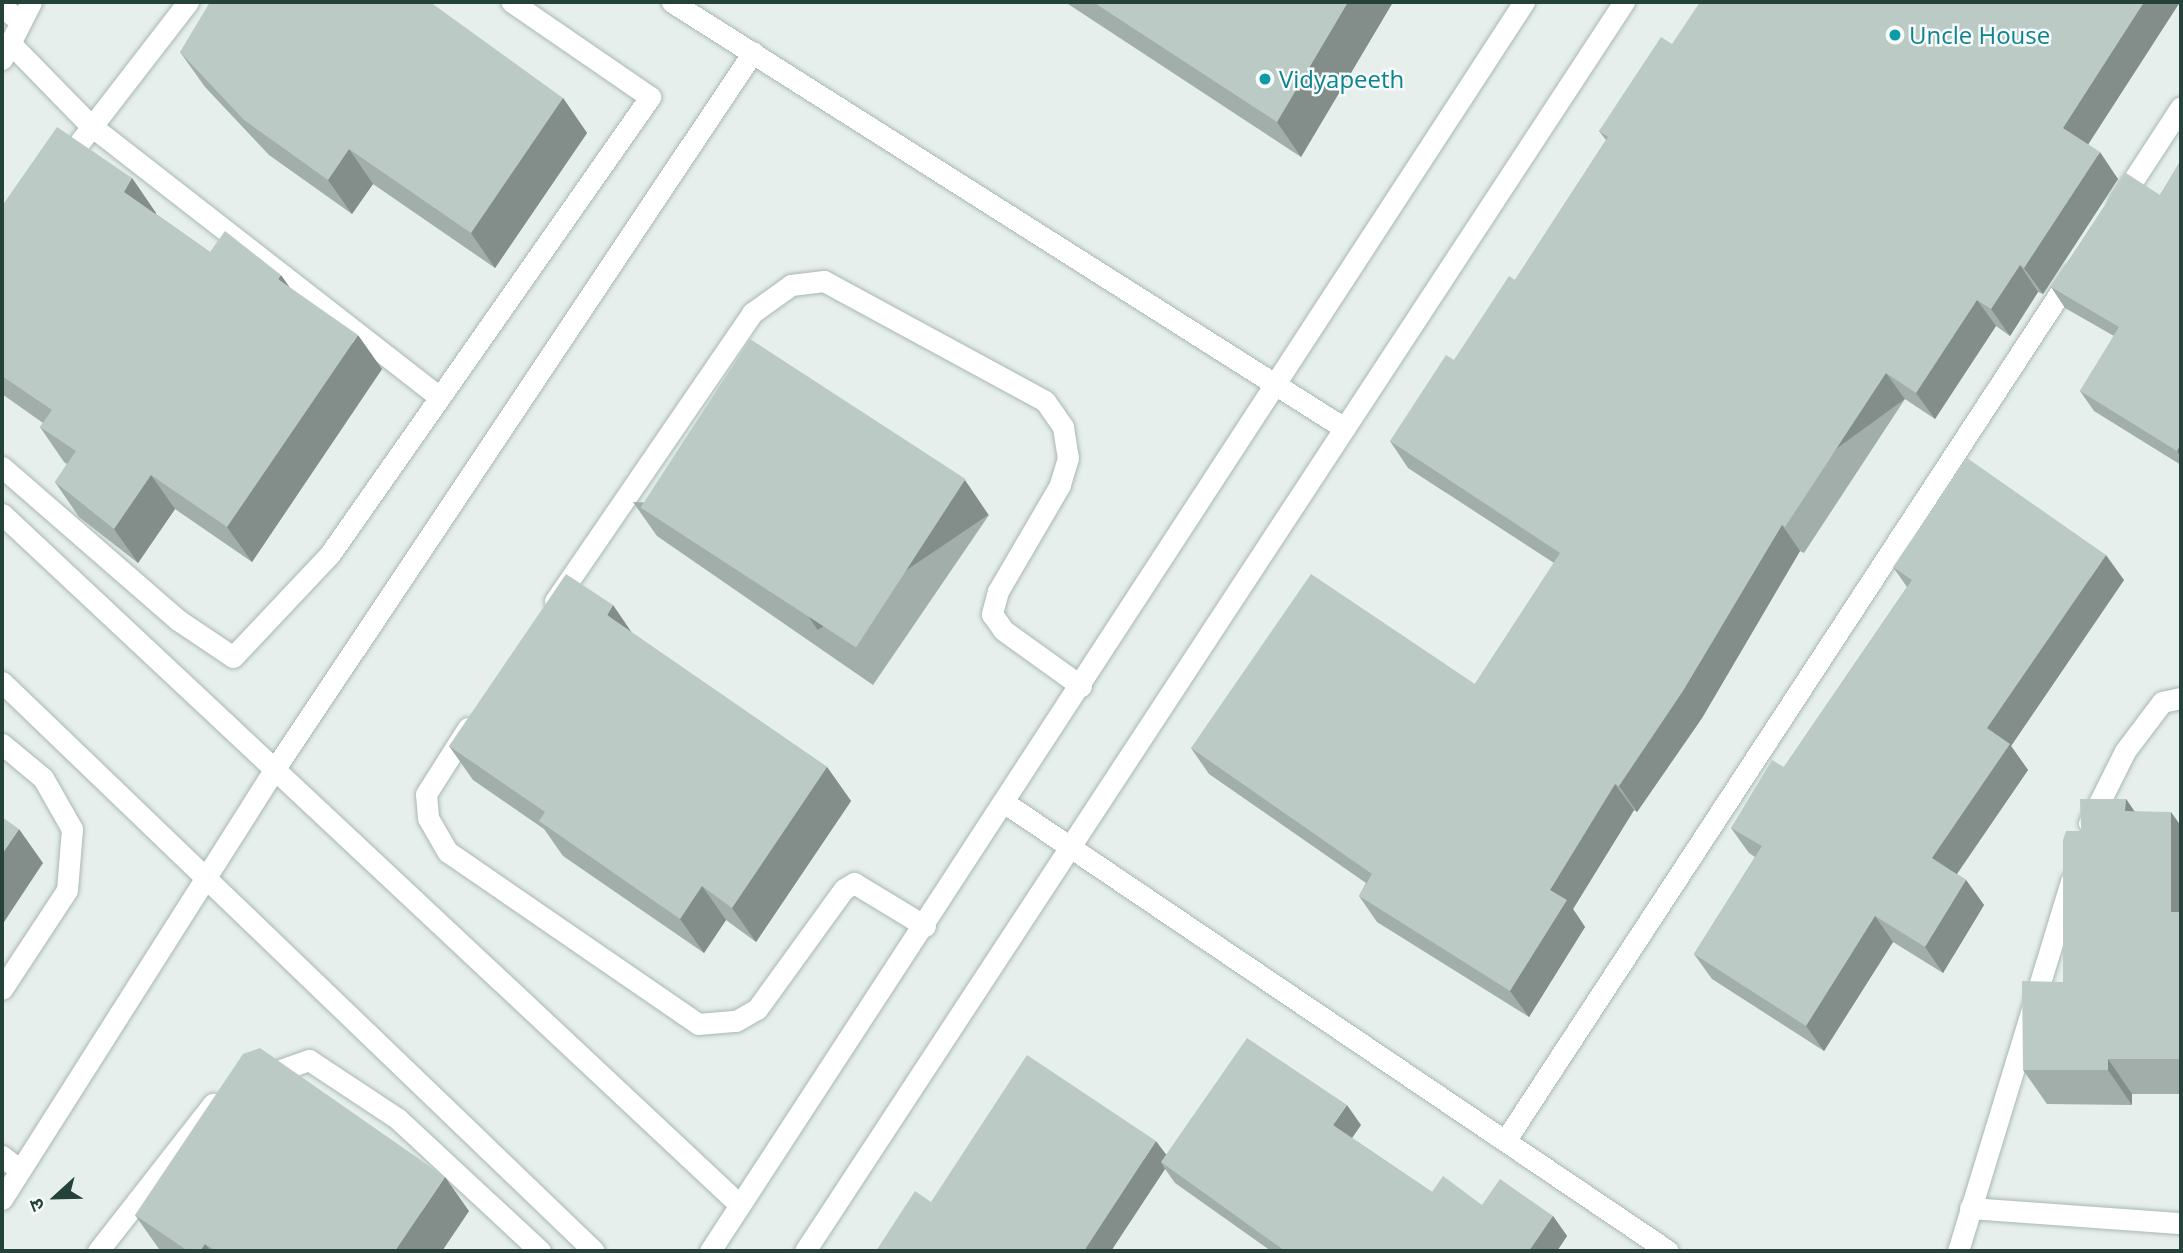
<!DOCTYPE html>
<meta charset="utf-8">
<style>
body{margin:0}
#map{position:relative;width:2183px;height:1253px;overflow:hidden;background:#e6efeb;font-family:"Open Sans","Noto Sans Devanagari",sans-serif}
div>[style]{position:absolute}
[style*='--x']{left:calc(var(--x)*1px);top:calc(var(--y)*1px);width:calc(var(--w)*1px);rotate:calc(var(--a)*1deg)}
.roads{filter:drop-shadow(0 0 2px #a8b8b2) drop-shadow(0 0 2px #a8b8b2)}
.minor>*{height:21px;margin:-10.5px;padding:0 10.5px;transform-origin:10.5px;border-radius:10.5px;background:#fff}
.wall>*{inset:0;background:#a1aea9}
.shaded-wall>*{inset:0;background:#838d89;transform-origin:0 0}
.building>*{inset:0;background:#bbcac4;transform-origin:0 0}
.dots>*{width:19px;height:19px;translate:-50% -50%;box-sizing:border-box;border:4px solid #f7fbf9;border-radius:50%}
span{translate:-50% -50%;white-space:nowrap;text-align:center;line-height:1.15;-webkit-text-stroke:5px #f7fbf9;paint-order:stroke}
.culture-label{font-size:24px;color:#0d838f}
.left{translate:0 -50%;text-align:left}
.frame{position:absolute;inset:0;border:4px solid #24423a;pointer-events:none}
.north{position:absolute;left:21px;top:1162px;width:70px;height:70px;-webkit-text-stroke:5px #f7fbf9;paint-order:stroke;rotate:248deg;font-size:19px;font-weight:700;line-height:28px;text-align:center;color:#24423a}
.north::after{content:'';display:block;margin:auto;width:24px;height:32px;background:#24423a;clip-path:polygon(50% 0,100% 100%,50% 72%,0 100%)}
</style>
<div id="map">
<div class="roads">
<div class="minor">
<i style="--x:672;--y:2;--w:796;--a:32.37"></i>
<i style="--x:2;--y:6;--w:23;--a:41"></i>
<i style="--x:12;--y:45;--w:112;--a:45.7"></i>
<i style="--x:90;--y:125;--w:442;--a:37.9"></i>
<i style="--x:2;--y:59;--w:64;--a:-63"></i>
<i style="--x:62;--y:165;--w:206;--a:-52.3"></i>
<i style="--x:2119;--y:202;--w:113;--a:-56.9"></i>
<i style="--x:2;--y:467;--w:233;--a:41"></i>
<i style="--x:178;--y:620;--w:66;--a:33.9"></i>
<i style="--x:233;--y:657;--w:141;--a:-46.7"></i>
<i style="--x:330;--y:554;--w:558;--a:-55"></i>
<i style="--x:650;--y:97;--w:168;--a:-145.5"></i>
<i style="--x:2;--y:514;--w:1011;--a:43.12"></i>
<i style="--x:555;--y:601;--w:349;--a:-55.6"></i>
<i style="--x:752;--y:313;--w:48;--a:-35.7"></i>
<i style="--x:791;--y:285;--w:33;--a:-7"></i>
<i style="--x:824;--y:281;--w:251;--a:28.5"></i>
<i style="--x:1045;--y:401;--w:32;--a:55"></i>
<i style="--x:1063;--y:427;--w:31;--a:81"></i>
<i style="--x:1068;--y:458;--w:28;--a:107"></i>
<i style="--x:1060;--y:485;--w:123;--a:120.3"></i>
<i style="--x:998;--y:591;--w:24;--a:105"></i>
<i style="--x:992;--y:614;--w:19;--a:55"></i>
<i style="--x:1003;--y:630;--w:96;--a:35.7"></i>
<i style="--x:2;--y:682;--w:821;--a:43.87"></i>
<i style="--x:468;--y:728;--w:78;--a:122.5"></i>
<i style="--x:426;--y:794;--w:24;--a:85"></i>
<i style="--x:428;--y:818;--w:39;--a:60"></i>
<i style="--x:448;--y:852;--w:303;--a:34.5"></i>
<i style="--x:698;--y:1024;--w:38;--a:-5"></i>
<i style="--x:736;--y:1021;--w:24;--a:-30"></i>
<i style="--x:757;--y:1009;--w:148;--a:-54.1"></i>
<i style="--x:844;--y:889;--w:12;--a:-31"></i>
<i style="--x:854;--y:883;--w:83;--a:31.2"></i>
<i style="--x:2;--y:744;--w:53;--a:39.7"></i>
<i style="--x:43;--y:778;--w:59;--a:60.4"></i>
<i style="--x:72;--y:829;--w:61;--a:94.7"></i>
<i style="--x:67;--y:890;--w:118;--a:123.3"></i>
<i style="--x:1005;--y:803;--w:800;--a:34.05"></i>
<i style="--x:2089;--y:823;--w:80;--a:-63.4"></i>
<i style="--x:2125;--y:751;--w:61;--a:-52.9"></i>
<i style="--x:2162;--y:702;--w:19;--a:-12"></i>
<i style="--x:261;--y:1077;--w:51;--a:-19.5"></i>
<i style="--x:309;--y:1060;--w:107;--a:33.5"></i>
<i style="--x:398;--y:1119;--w:194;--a:42.9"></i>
<i style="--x:1505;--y:1141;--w:1037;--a:-56.8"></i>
<i style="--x:2;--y:1156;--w:23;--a:38"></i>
<i style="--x:2;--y:1199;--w:508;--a:-57.62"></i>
<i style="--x:274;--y:770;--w:863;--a:-56.29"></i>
<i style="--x:1970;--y:1208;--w:212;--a:4.1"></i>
<i style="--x:98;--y:1251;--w:187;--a:-52"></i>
<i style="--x:710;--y:1251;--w:1491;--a:-56.91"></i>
<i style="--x:805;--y:1251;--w:1494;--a:-56.75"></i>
<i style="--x:1958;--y:1251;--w:387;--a:-73"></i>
</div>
</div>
<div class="wall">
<i style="clip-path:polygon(1065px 2px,1393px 2px,1301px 157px)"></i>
<i style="clip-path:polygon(2180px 2px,2088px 144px,2118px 179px,2043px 294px,2038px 292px,2010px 336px,1996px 326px,1935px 419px,1905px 399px,1804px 553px,1800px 551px,1702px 718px,1637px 812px,1634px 810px,1573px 909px,1585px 927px,1529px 1017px,1377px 922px,1359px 896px,1366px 883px,1209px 774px,1191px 748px,1475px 684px,1554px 563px,1408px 468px,1390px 441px,1454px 360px,1515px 280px,1606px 140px,1599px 131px,1672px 44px)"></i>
<i style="clip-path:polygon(180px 52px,563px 98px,587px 133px,495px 268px,373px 184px,352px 214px,269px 155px,205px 87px)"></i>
<i style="clip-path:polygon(2181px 160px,2181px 465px,2094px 411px,2080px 391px,2114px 336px,2065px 308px,2051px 287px,2160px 195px)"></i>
<i style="clip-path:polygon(132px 178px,156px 213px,156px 214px,210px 252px,290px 288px,382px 369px,252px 562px,175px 509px,138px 563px,79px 517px,55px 482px,67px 464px,64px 462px,40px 427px,43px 423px,2px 394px,2px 206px)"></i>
<i style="clip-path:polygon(633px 502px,989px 515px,873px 685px,657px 536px)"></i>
<i style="clip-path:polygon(1893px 567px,2124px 580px,2011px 746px,2028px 770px,1957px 874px,1966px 880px,1984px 905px,1943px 973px,1893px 942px,1824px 1051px,1712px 979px,1694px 954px,1755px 857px,1749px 853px,1731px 828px,1784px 767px,1907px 587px)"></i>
<i style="clip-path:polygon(632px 633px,827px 767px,851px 801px,756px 942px,726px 920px,704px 953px,563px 856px,544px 829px,473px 780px,449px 746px)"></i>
<i style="clip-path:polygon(2126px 799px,2134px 811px,2181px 826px,2181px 1094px,2132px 1094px,2132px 1105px,2047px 1104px,2023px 1070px,2063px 982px,2081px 831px)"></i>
<i style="clip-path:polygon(1361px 1125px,1352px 1138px,1432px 1192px,1482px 1205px,1553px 1216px,1567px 1236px,1557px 1251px,1271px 1251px,1175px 1183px,1165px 1169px,1111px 1251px,876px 1251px,931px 1202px,1166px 1155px)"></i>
<i style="clip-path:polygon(469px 1211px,442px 1251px,162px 1251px,159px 1249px,135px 1215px)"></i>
</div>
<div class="shaded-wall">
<i style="clip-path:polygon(1348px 2px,1393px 2px,1301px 157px,1277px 122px)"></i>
<i style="clip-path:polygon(2144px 2px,2180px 2px,2082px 154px,2063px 128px)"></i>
<i style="clip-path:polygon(563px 98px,587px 133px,495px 268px,471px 233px)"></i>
<i style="clip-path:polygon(349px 149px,373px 184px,352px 214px,328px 180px)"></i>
<i style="clip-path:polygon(2100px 152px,2118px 179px,2043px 294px,2024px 268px)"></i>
<i style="clip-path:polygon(132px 178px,156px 213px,148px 226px,124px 192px)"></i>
<i style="clip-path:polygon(2020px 265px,2038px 292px,2010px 336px,1991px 309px)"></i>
<i style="clip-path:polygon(281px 275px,305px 309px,278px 279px)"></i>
<i style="clip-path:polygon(1977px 300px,1996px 326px,1935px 419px,1916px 393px)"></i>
<i style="clip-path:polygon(358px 335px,382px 369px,252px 562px,227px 527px)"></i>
<i style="left:1886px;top:373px;width:32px;height:184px;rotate:54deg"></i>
<i style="clip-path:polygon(2181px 443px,2181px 457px,2177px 451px)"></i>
<i style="clip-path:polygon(151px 475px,175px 509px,138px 563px,114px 529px)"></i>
<i style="left:965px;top:480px;width:42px;height:206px;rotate:56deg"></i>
<i style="clip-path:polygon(1782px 525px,1800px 551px,1702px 718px,1637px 812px,1619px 786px)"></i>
<i style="clip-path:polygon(2106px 555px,2124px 580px,2011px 746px,2028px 770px,1950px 884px,1932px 858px,1987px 728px)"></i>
<i style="clip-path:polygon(613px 605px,637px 640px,607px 615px)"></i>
<i style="clip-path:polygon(827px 767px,851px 801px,756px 942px,732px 908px)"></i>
<i style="clip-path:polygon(1615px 784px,1634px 810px,1573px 909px,1585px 927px,1529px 1017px,1510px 991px,1550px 890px)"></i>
<i style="clip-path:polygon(2126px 799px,2150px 834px,2125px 811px)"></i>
<i style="clip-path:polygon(2171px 812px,2181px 826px,2181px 926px,2171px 912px)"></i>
<i style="clip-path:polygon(19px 829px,43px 863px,2px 925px,2px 854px)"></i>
<i style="clip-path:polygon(1966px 880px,1984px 905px,1943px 973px,1925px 947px)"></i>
<i style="clip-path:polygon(702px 886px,726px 920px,704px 953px,680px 919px)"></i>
<i style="clip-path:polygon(1875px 916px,1893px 942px,1824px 1051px,1806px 1026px)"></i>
<i style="clip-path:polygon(2108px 1059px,2132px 1094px,2132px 1105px,2108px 1070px)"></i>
<i style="clip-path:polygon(1347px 1105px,1361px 1125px,1347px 1145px,1333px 1125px)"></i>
<i style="clip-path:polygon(1156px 1141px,1171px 1161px,1161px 1162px,1165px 1169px,1111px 1251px,1084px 1251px)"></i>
<i style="clip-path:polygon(445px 1177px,469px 1211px,442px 1251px,395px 1251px)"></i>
<i style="clip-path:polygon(1553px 1216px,1567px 1236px,1557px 1251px,1529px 1251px)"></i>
<i style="clip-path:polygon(205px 1244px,211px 1251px,200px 1251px)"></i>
</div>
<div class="building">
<i style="clip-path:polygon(210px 2px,430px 2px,563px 98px,471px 233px,349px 149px,328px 180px,244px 120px,180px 52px)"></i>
<i style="clip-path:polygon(1093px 2px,1348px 2px,1277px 122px)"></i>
<i style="clip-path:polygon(1700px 2px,2144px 2px,2063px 128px,2100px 152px,2024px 268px,2020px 265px,1991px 309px,1977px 300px,1916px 393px,1886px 373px,1785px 527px,1782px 525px,1683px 691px,1619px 786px,1615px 784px,1550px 890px,1567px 900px,1510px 991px,1359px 896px,1372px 874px,1191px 748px,1311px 574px,1475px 684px,1560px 553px,1390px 441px,1446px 355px,1454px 360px,1509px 276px,1515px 280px,1608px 137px,1599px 131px,1661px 37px,1672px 44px)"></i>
<i style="clip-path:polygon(57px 127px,132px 178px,124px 192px,210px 252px,225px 231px,281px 275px,278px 279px,358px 335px,227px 527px,151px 475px,114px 529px,55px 482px,76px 451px,40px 427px,52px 410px,2px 376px,2px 206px)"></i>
<i style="clip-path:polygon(2181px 160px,2181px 443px,2177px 451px,2080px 391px,2119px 327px,2051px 287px,2126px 173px,2160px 195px)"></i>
<i style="left:750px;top:339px;width:257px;height:201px;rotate:33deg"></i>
<i style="clip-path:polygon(1967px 458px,2106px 555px,1987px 728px,2010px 744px,1932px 858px,1966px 880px,1925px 947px,1875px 916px,1806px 1026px,1694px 954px,1762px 846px,1731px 828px,1772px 760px,1784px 767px,1912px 580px,1893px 567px)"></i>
<i style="clip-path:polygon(566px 574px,613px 605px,607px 615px,827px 767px,732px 908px,702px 886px,680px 919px,539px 821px,545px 812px,449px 746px)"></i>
<i style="clip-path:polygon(2080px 799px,2126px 799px,2125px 811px,2171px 812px,2171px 912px,2181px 912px,2181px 1059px,2108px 1059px,2108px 1070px,2023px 1070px,2022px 981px,2063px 982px,2063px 840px,2066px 831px,2081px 831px)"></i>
<i style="clip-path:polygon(2px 817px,19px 829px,2px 854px)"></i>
<i style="clip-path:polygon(1247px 1038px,1347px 1105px,1333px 1125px,1432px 1192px,1443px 1176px,1482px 1205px,1500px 1179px,1553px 1216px,1529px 1251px,1285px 1251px,1161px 1162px)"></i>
<i style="clip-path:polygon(260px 1048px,445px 1177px,395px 1251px,216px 1251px,205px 1244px,200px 1251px,188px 1251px,135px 1215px,243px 1054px)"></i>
<i style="clip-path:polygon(1027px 1055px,1156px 1141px,1084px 1251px,876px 1251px,915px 1191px,931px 1202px)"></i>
</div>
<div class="dots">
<i style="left:1895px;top:35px;background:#0f9aa8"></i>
<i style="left:1265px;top:79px;background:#0f9aa8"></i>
</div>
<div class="culture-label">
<span class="left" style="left:1909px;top:35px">Uncle House</span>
<span class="left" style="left:1279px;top:79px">Vidyapeeth</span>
</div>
<div class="frame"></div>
<div class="north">उ</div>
</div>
